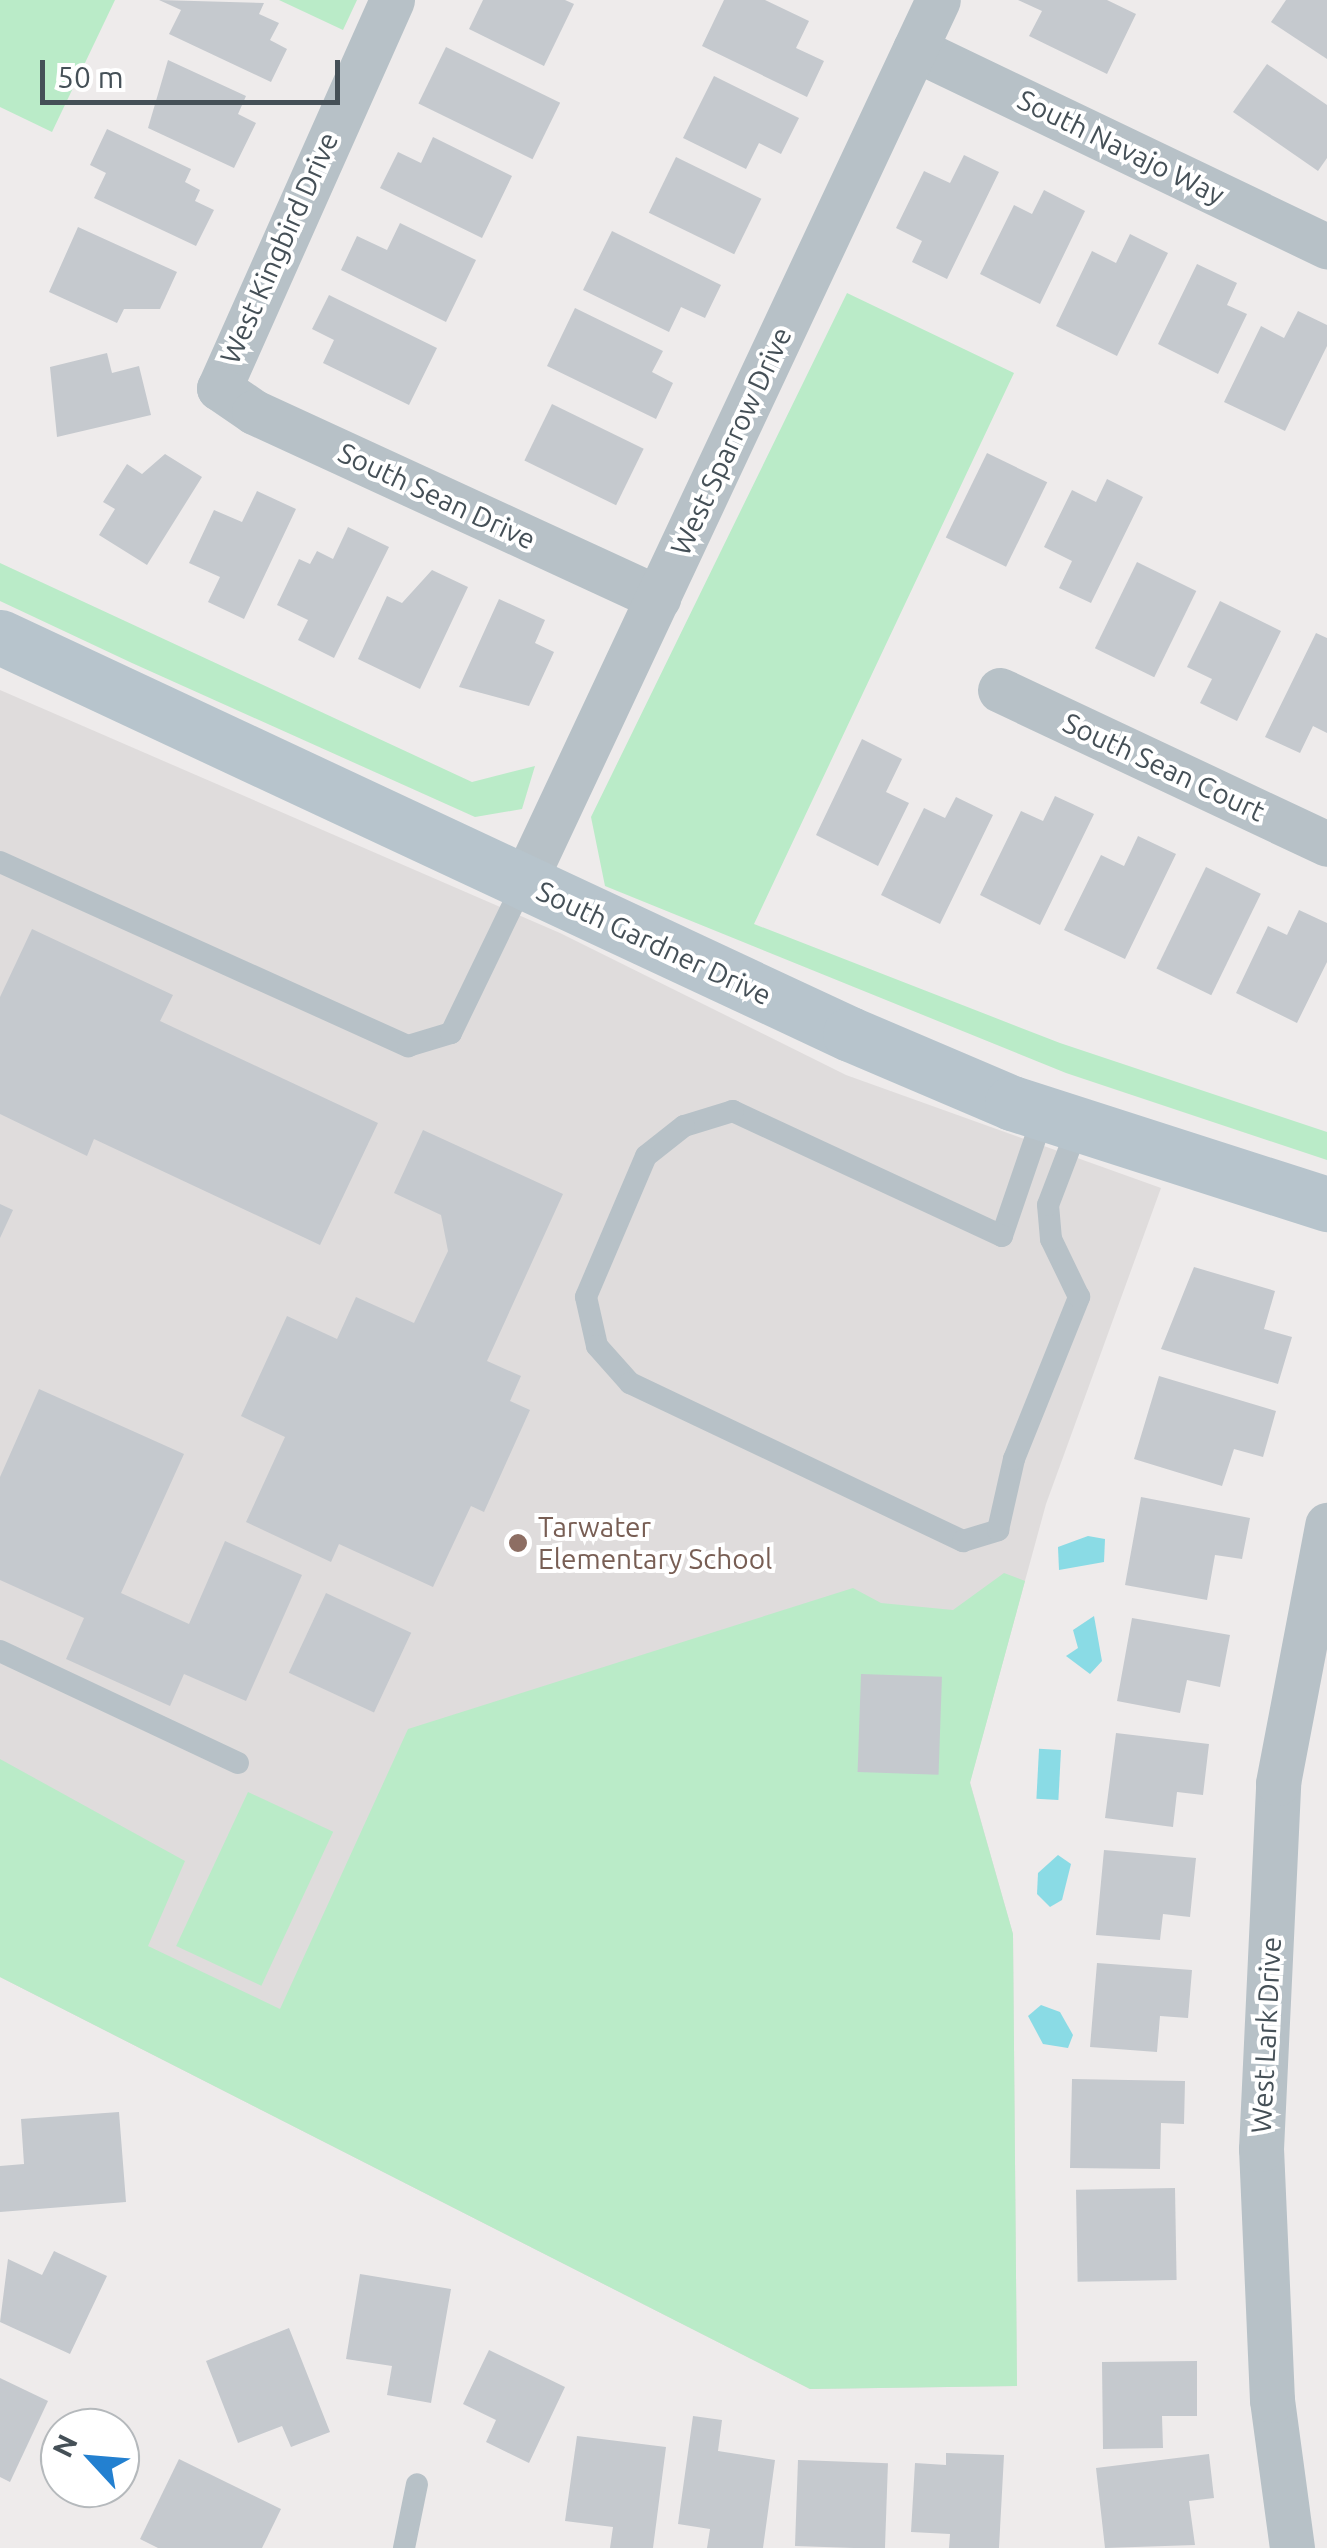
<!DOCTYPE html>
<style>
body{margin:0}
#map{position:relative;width:1327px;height:2548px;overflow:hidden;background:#eeebeb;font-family:Ubuntu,sans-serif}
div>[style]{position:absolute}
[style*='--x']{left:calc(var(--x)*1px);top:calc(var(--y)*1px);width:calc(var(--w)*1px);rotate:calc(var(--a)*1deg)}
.education>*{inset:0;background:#dfdcdc}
.green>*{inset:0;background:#baebc8;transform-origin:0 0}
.water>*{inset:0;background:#8adbe5;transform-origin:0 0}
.building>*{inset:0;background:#c5c9ce;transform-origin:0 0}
.lane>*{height:22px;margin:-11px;padding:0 11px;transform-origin:11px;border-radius:11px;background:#b7c1c7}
.street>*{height:45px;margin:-22.5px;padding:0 22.5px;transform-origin:22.5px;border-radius:22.5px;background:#b7c1c7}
.secondary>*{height:55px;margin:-27.5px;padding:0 27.5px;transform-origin:27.5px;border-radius:27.5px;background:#b7c4cc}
.dots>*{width:28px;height:28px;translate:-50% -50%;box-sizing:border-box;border:5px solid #fff;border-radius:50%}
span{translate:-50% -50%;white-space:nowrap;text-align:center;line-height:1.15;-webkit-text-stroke:8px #fff;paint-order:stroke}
.street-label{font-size:28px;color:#455057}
.education-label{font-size:28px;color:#785e54}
.left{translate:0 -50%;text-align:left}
.north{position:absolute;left:40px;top:2408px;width:100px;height:100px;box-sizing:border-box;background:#fff;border:2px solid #b5b9bc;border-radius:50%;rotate:296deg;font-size:28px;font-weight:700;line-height:40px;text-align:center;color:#455057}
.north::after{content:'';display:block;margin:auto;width:35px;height:45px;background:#2380d0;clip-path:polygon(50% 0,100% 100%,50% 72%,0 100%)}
.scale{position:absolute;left:40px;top:60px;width:300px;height:45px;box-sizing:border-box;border:5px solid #455057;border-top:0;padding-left:12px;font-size:30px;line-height:35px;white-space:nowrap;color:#455057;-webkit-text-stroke:8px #fff;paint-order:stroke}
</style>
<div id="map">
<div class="education">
<i style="clip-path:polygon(0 690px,560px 933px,846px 1075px,1161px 1188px,1046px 1504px,970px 1782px,1013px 1934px,1017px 2386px,810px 2389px,0 1977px)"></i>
</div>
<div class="green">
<i style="clip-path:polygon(0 0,115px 0,52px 132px,0 107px)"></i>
<i style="clip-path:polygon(279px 0,357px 0,343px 30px)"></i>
<i style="clip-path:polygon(847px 293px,1014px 373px,754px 924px,1060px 1043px,1327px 1132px,1327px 1160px,1066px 1073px,605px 886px,591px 817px)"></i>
<i style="clip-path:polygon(0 563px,472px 782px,535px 766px,522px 809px,475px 817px,132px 663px,0 601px)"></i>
<i style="clip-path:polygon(1004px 1573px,1025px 1581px,970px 1783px,1013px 1934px,1017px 2386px,810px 2389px,0 1977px,0 1759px,185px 1861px,148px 1946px,280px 2009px,408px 1729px,853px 1588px,881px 1603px,953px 1610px)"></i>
<i style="left:248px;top:1792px;width:94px;height:170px;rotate:25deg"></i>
</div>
<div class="water">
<i style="clip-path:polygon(1088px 1536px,1105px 1539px,1104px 1562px,1059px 1570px,1058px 1547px)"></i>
<i style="clip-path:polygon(1094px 1616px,1102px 1661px,1090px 1674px,1066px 1656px,1078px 1648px,1073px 1630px)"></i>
<i style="left:1061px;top:1750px;width:50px;height:22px;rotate:93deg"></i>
<i style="clip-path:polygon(1058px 1855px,1071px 1864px,1062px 1900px,1050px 1907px,1037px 1894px,1038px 1873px)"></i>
<i style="clip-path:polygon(1041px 2005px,1060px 2012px,1073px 2035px,1068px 2048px,1043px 2044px,1028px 2016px)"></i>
</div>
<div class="building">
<i style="clip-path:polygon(159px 0,264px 3px,259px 14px,279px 23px,270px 40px,287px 49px,271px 82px,169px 34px,181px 10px)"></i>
<i style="clip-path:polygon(483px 0,565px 0,574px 4px,544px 66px,469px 29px)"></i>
<i style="clip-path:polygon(724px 0,765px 0,809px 21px,796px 48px,824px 61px,807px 97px,702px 46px)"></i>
<i style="clip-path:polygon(1018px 0,1107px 0,1136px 14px,1107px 74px,1029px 36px,1042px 11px)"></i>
<i style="clip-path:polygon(1286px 0,1327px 0,1327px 59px,1271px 22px)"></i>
<i style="left:446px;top:47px;width:127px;height:63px;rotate:26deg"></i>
<i style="clip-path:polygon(168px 60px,246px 96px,238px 114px,256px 123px,234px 168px,148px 128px)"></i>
<i style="clip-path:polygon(1267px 64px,1327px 105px,1327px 158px,1318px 171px,1233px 112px)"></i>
<i style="clip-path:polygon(714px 76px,799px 118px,781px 154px,759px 143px,746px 169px,683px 138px)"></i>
<i style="clip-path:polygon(107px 129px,191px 169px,185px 182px,200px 190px,195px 201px,214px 210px,196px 246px,94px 198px,106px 173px,90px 165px)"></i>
<i style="clip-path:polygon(433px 137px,512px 176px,482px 238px,380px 188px,398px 152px,421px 163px)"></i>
<i style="clip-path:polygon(964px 155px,999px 172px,947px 279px,912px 262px,922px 241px,896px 228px,924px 171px,950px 183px)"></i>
<i style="left:676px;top:157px;width:95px;height:62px;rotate:26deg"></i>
<i style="clip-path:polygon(1044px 190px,1085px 211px,1040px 304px,980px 274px,1014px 205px,1032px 214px)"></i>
<i style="clip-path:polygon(400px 223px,476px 260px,446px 322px,341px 270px,357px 236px,387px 250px)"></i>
<i style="clip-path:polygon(78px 227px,177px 272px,160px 309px,124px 309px,117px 323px,49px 292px)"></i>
<i style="clip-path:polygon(612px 231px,721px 285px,705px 318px,681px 307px,669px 332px,583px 290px)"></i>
<i style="clip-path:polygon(1130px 234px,1168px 253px,1117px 356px,1056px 326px,1092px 251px,1116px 263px)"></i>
<i style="clip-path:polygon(1197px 264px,1237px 283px,1227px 305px,1247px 314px,1218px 374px,1158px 344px)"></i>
<i style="clip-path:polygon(329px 295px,437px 348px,409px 405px,323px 363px,334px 340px,312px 329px)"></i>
<i style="clip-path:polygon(575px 308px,663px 351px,652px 372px,673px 383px,656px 419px,547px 366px)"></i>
<i style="clip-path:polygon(1298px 311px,1327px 325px,1327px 346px,1285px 431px,1224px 402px,1261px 326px,1284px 338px)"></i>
<i style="clip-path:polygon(107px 353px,112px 373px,139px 366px,151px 415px,57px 437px,50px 367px)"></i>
<i style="left:552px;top:404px;width:102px;height:63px;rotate:26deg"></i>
<i style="left:987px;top:453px;width:67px;height:94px;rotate:26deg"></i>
<i style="clip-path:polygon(165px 454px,202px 477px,147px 565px,99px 535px,115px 509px,103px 502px,127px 464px,142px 474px)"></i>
<i style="clip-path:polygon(1107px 479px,1143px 497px,1091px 603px,1059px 588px,1072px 561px,1044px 547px,1072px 490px,1096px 502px)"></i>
<i style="clip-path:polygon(257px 491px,296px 509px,244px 619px,208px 602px,220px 577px,189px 563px,214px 510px,242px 522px)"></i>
<i style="clip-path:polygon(348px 527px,389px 547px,334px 658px,298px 640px,308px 620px,277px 605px,299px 559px,310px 564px,317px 551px,333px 559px)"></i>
<i style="left:1137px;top:562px;width:66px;height:96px;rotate:26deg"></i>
<i style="clip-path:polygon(432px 570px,468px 587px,420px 689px,358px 659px,387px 596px,402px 603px)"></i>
<i style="clip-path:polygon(499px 599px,545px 620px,535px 643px,554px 652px,529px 706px,459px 687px)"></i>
<i style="clip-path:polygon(1220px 601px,1281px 631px,1237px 721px,1200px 703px,1212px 679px,1187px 667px)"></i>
<i style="clip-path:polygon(1316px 633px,1327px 638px,1327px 733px,1313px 726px,1300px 753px,1265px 737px)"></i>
<i style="clip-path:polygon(862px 739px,902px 759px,886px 792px,909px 803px,878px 866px,816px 835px)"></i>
<i style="clip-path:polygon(1055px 796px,1094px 814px,1040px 925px,980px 895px,1021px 811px,1043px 821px)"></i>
<i style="clip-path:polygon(956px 797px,993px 815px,940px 924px,881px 895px,924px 808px,945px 818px)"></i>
<i style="clip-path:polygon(1138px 836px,1176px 854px,1125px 959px,1064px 930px,1101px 855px,1124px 866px)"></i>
<i style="left:1206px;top:867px;width:61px;height:113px;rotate:26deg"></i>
<i style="clip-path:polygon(1299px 910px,1327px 923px,1327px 962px,1297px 1023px,1236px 993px,1268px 926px,1287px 935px)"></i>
<i style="clip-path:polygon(32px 929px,173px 995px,160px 1021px,378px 1123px,320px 1245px,94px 1139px,87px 1156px,0 1114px,0 997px)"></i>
<i style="clip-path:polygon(423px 1130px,563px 1194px,487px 1361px,521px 1376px,510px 1401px,530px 1410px,484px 1512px,471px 1506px,433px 1587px,339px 1544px,331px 1562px,246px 1522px,285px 1437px,241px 1416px,287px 1316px,337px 1339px,356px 1297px,414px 1323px,448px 1251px,441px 1215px,394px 1193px)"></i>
<i style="clip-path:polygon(0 1204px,13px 1210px,0 1238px)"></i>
<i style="clip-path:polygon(1194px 1267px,1275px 1291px,1264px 1329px,1292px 1337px,1278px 1384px,1161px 1349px)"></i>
<i style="clip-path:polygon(1159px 1376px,1276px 1411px,1263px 1457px,1234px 1449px,1222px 1486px,1134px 1459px)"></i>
<i style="clip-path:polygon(39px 1389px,184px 1454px,121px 1593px,189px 1624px,225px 1541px,302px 1575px,246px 1701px,184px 1674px,170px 1706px,66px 1659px,84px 1618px,0 1580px,0 1477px)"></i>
<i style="clip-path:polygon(1141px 1497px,1250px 1518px,1242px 1559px,1215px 1555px,1207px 1600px,1125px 1585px)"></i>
<i style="left:326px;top:1593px;width:94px;height:88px;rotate:25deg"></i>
<i style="clip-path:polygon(1132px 1618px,1230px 1635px,1220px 1687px,1187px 1680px,1180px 1713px,1117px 1701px)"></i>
<i style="left:861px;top:1674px;width:81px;height:98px;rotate:2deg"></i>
<i style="clip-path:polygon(1116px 1733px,1209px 1744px,1203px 1795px,1177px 1792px,1173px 1827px,1105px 1818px)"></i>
<i style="clip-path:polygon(1104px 1850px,1196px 1858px,1190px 1917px,1163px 1914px,1160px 1940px,1096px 1935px)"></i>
<i style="clip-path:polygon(1097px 1963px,1192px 1970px,1188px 2018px,1160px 2016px,1157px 2052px,1090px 2047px)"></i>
<i style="clip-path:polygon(1072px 2079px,1185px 2081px,1184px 2124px,1161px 2123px,1160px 2169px,1070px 2168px)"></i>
<i style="clip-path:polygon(119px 2112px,126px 2202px,0 2212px,0 2166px,24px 2164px,21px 2119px)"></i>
<i style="left:1175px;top:2188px;width:92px;height:99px;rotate:89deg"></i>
<i style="clip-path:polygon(54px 2251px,107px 2276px,70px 2354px,0 2322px,8px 2259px,42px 2275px)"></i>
<i style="clip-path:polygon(360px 2274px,451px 2289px,431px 2403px,387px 2395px,392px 2366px,346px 2359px)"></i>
<i style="clip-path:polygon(289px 2328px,330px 2432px,291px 2447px,282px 2426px,238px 2443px,206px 2361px)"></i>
<i style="clip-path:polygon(489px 2350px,565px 2387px,529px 2463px,486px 2442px,496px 2420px,463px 2404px)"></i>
<i style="clip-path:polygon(1197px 2361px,1197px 2416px,1162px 2416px,1163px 2448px,1103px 2449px,1102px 2362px)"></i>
<i style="clip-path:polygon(0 2378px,48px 2401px,10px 2482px,0 2477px)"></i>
<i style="clip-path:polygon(693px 2416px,722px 2420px,718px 2451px,775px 2460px,763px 2548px,707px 2548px,710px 2529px,678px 2524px)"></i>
<i style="clip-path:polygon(577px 2436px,666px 2447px,653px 2548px,610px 2548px,613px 2527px,565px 2521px)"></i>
<i style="clip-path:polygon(946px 2453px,1004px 2455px,999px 2548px,949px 2548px,950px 2534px,911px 2532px,915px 2463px,946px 2465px)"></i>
<i style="clip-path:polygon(1209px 2454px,1214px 2498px,1189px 2501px,1195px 2545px,1105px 2548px,1096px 2468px)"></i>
<i style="clip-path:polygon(179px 2459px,281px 2509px,262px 2548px,158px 2548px,140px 2539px)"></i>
<i style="left:798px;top:2460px;width:90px;height:86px;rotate:2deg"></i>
</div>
<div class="lane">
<i style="--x:0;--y:862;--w:448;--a:24.3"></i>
<i style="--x:408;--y:1046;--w:45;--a:-16.8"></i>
<i style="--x:451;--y:1033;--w:168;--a:-64.2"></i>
<i style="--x:1044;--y:1113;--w:130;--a:108.9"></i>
<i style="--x:1002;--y:1236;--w:297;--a:-155.1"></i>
<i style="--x:733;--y:1111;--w:51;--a:163"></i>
<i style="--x:684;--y:1126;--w:48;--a:141.7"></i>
<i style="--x:646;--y:1156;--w:153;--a:113.1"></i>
<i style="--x:586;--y:1297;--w:50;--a:77.3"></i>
<i style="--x:597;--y:1346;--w:50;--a:48.3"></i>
<i style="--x:630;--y:1383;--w:369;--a:25.4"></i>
<i style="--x:963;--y:1541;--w:37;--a:-17"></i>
<i style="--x:998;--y:1530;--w:73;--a:-77.3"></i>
<i style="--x:1014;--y:1459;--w:175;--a:-68.1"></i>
<i style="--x:1079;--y:1297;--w:64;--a:-115.8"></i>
<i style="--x:1051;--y:1239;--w:34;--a:-95"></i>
<i style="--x:1048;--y:1205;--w:87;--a:-69.1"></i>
<i style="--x:0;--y:1651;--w:263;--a:25.2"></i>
<i style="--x:404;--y:2548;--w:65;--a:-78.5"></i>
</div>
<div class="street">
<i style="--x:392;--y:0;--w:425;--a:114"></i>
<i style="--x:219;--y:388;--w:42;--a:34.4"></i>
<i style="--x:254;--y:412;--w:445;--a:24.7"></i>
<i style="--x:915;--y:49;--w:457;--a:25.6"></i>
<i style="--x:1000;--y:690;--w:361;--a:25.2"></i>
<i style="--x:524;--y:882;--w:974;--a:-64.86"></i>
<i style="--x:1292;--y:2548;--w:149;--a:-97.7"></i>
<i style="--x:1272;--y:2400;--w:251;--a:-92.5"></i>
<i style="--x:1261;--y:2149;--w:366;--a:-87.3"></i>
<i style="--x:1278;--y:1783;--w:263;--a:-79.2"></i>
</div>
<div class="secondary">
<i style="--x:0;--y:637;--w:938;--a:25.04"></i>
<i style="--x:850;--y:1034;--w:176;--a:23.1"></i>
<i style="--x:1012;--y:1103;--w:331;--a:17.8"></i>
</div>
<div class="dots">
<i style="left:518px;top:1543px;background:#8d6e63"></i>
</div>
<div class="street-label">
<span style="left:1121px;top:147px;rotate:26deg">South Navajo Way</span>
<span style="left:279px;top:248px;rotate:-66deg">West Kingbird Drive</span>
<span style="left:731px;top:441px;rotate:-65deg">West Sparrow Drive</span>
<span style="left:437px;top:496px;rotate:25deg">South Sean Drive</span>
<span style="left:1164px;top:767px;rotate:25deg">South Sean Court</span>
<span style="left:654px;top:943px;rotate:25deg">South Gardner Drive</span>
<span style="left:1266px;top:2035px;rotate:-87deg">West Lark Drive</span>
</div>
<div class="education-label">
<span class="left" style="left:538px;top:1543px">Tarwater<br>Elementary School</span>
</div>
<div class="north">N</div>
<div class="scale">50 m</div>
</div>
